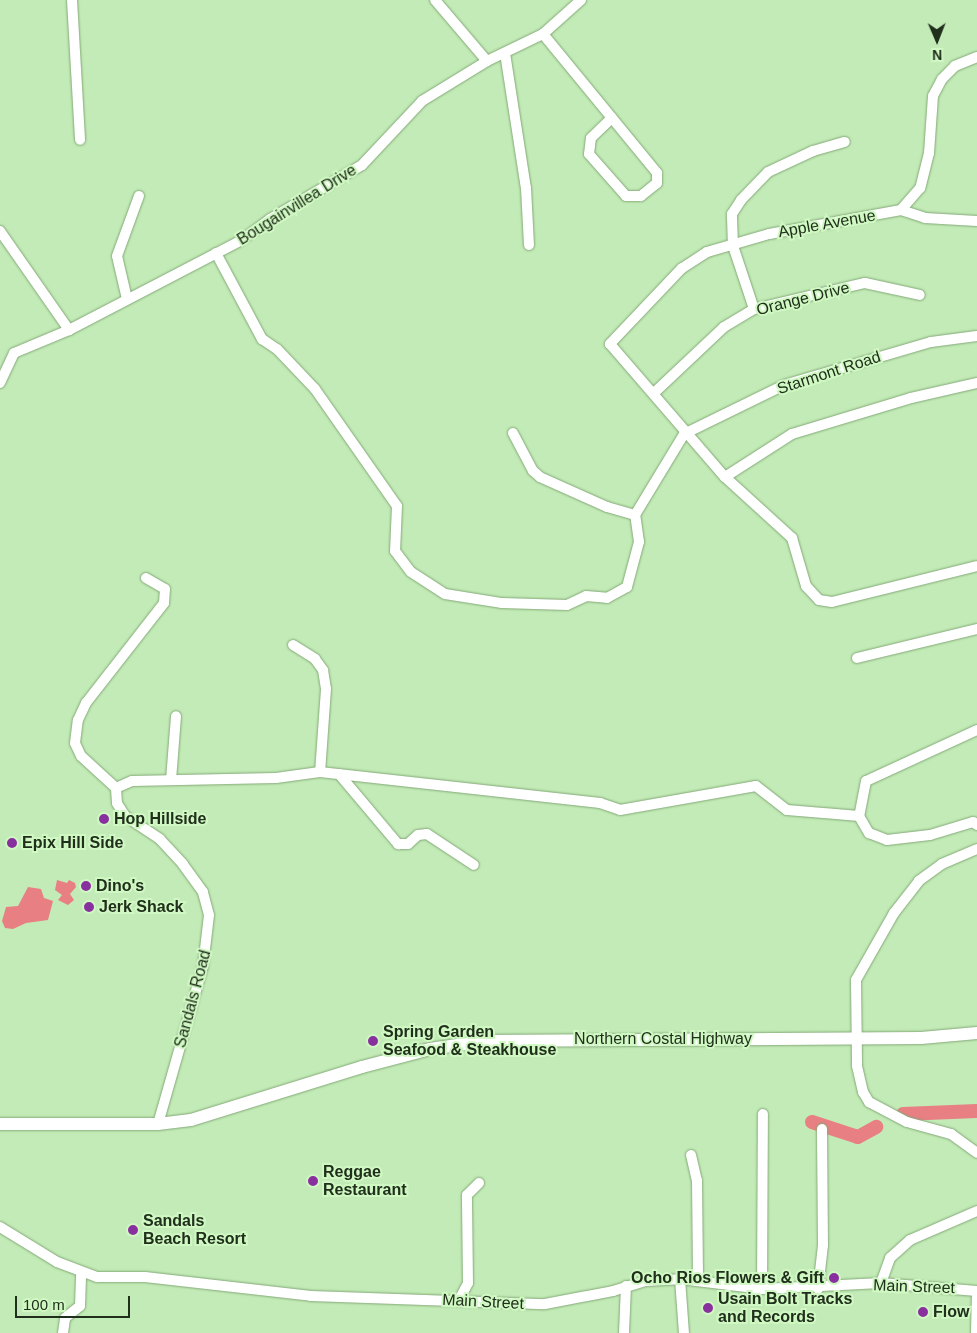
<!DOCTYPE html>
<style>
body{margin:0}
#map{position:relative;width:977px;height:1333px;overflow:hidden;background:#c3ebb7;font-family:Arial,sans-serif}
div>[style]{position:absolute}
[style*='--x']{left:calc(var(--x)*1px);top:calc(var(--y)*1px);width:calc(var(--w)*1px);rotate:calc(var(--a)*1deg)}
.water>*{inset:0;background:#e87f83}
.river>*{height:14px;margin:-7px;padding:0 7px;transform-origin:7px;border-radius:7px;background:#e87f83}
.roads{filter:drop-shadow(0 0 1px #83a978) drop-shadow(0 0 1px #83a978)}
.minor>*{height:10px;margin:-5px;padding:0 5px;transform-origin:5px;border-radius:5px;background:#fff}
.major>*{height:12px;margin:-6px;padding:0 6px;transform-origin:6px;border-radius:6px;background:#fff}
.dots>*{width:14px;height:14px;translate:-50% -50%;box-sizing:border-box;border:2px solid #d0f8c3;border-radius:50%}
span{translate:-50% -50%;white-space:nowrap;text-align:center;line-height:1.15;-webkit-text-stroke:4px #d0f8c3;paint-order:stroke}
.street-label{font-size:16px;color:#202f1b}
.poi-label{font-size:16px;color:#202f1b;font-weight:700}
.left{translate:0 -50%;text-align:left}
.right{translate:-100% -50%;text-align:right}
.north{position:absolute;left:912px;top:15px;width:50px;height:50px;-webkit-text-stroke:4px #d0f8c3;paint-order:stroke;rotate:179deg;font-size:14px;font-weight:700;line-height:20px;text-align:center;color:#202f1b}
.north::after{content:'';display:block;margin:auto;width:18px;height:22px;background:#202f1b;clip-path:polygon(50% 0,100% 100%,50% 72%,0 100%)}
.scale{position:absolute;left:15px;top:1296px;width:115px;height:22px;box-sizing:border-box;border:2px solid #202f1b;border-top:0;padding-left:6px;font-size:15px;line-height:18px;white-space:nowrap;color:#202f1b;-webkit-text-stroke:4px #d0f8c3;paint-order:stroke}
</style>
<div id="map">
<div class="water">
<i style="clip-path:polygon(57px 880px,67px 883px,69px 880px,75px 883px,76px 887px,70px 894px,74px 900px,68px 905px,58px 900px,62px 895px,55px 890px)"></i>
<i style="clip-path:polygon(28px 887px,41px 889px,44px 898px,53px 901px,48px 920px,26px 923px,13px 929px,5px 928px,2px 921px,6px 907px,18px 906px)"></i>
</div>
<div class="river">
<i style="--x:903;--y:1114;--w:74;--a:-2.3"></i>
<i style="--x:812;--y:1122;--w:48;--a:18.1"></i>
<i style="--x:858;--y:1137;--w:21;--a:-29"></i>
</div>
<div class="roads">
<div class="minor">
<i style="--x:72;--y:0;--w:140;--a:86.7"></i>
<i style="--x:435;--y:0;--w:80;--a:49.6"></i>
<i style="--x:543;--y:34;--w:180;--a:50.6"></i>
<i style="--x:657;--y:173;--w:10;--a:90"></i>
<i style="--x:657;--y:183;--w:21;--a:141"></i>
<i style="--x:641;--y:196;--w:15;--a:180"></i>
<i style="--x:626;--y:196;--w:56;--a:-131.4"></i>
<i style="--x:589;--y:154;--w:16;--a:-83"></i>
<i style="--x:591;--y:138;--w:29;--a:-44"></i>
<i style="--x:505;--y:53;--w:137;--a:81.2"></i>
<i style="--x:526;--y:188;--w:57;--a:87"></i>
<i style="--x:977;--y:57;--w:24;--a:158"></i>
<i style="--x:955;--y:66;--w:18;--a:135"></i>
<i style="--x:942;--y:79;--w:19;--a:118"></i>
<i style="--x:933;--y:96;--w:57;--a:94"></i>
<i style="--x:929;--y:153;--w:36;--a:104"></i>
<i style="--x:920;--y:188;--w:29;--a:131"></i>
<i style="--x:901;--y:210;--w:134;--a:169.7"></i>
<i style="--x:769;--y:234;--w:65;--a:163.8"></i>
<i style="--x:707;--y:252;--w:30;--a:147"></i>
<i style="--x:682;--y:268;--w:105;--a:133.5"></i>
<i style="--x:610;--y:344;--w:176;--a:49.2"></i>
<i style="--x:725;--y:477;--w:91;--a:42.3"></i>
<i style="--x:792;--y:538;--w:50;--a:73.7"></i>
<i style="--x:806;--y:586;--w:19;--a:47"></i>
<i style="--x:819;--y:600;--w:13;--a:9"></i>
<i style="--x:832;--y:602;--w:149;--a:-13.9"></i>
<i style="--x:901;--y:210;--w:25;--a:18"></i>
<i style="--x:925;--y:218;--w:52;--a:3.3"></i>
<i style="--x:0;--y:231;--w:121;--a:55.1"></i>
<i style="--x:216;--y:253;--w:98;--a:61.9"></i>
<i style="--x:262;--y:339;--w:18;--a:34"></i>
<i style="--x:277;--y:349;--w:55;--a:46.5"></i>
<i style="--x:315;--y:389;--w:143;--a:55"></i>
<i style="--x:397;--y:506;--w:45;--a:92.5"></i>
<i style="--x:395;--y:551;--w:26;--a:53"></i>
<i style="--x:411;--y:572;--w:40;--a:32.9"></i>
<i style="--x:445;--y:594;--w:58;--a:9"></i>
<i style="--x:502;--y:603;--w:65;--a:1.8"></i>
<i style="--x:567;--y:605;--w:21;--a:-25"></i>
<i style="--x:586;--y:596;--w:21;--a:5"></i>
<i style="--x:607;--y:598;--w:23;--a:-29"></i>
<i style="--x:627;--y:587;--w:47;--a:-75.1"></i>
<i style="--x:639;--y:542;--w:27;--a:-98"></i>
<i style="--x:635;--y:515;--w:29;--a:-164"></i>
<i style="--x:607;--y:507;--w:73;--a:-155.9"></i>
<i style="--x:540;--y:477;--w:9;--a:-139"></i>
<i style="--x:533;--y:471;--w:43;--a:-117.8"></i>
<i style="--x:127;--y:299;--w:44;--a:-103.1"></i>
<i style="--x:117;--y:256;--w:64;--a:-69.9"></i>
<i style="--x:754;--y:309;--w:66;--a:-108.4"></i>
<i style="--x:733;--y:246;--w:32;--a:-92"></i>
<i style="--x:732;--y:214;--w:17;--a:-57"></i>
<i style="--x:741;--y:200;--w:39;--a:-46"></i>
<i style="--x:768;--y:172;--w:50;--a:-25"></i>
<i style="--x:813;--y:151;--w:33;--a:-16"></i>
<i style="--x:0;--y:383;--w:33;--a:-65"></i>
<i style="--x:14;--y:353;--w:60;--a:-22.7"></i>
<i style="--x:69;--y:330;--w:193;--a:-27.5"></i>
<i style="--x:240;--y:241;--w:37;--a:-36"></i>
<i style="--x:270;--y:219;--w:107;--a:-30.4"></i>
<i style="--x:362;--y:165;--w:88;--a:-46.8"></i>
<i style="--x:422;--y:101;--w:76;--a:-31.6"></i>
<i style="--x:487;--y:61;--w:62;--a:-25.7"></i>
<i style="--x:543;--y:34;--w:51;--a:-41.8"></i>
<i style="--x:654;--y:393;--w:96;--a:-43.3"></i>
<i style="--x:724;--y:327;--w:35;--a:-31"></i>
<i style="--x:754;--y:309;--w:114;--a:-13.2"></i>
<i style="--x:865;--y:283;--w:56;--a:12.3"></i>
<i style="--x:725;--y:477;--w:80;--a:-32.7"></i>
<i style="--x:792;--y:434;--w:124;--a:-16.8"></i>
<i style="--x:911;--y:398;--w:68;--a:-12.8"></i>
<i style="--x:635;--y:515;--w:95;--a:-58.8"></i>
<i style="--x:684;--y:434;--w:111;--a:-26.1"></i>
<i style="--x:784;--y:385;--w:153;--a:-16.3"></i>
<i style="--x:931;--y:342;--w:46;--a:-7.4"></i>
<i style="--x:293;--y:645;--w:26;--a:32"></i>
<i style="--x:315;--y:659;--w:14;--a:54"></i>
<i style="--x:323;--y:670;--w:19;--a:81"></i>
<i style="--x:326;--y:689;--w:83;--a:94.1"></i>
<i style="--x:857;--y:658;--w:123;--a:-13.6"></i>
<i style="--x:977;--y:730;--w:122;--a:155.3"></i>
<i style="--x:866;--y:781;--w:36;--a:101"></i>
<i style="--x:859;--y:816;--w:20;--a:60"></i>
<i style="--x:869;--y:833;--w:19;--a:21"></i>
<i style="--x:887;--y:840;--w:43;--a:-6.6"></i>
<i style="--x:930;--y:835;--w:45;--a:-16.8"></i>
<i style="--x:973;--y:822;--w:5;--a:37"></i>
<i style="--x:339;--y:774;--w:92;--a:49.9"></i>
<i style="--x:398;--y:844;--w:10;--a:0"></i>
<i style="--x:408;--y:844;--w:13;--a:-42"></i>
<i style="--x:418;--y:835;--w:9;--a:-6"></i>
<i style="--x:427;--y:834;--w:56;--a:33.4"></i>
<i style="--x:171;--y:780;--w:64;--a:-85.5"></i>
<i style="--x:116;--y:788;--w:47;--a:-137.6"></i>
<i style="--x:81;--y:756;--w:14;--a:-115"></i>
<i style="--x:75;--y:743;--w:23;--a:-83"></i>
<i style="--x:78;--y:720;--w:19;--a:-65"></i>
<i style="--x:86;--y:703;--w:127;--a:-52"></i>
<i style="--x:164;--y:603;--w:14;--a:-86"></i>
<i style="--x:165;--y:589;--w:22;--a:-150"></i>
<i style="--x:977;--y:849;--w:38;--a:157"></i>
<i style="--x:942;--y:864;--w:29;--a:144"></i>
<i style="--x:919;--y:881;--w:41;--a:128"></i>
<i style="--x:894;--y:913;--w:77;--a:119.6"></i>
<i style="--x:856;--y:980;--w:86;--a:89.3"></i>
<i style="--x:857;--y:1066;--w:27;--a:77"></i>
<i style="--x:863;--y:1092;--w:12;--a:59"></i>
<i style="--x:869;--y:1102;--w:43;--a:27.8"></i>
<i style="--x:907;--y:1122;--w:46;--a:15.3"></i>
<i style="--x:951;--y:1134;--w:32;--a:36"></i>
<i style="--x:158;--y:1124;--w:164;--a:-74.1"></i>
<i style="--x:203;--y:966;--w:51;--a:-83.3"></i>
<i style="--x:209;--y:915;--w:24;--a:-105"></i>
<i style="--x:203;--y:892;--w:34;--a:-126"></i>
<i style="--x:183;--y:864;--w:34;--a:-133"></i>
<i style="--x:160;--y:839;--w:42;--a:-146.7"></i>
<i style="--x:125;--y:816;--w:15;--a:-122"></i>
<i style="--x:117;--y:803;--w:15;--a:-94"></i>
<i style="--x:116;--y:788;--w:17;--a:-24"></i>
<i style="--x:132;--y:781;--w:144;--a:-1.2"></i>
<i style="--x:276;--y:778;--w:44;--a:-7.8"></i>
<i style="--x:320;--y:772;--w:282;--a:6.3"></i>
<i style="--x:600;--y:803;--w:21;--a:19"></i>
<i style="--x:620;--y:810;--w:138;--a:-10"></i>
<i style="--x:756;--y:786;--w:39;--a:38"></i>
<i style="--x:787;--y:810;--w:72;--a:4.8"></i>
<i style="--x:691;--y:1155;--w:26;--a:77"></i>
<i style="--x:697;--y:1180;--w:100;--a:89.4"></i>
<i style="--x:0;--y:1227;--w:67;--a:31.6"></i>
<i style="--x:57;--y:1262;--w:43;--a:20.6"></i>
<i style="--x:97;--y:1277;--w:48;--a:0"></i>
<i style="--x:145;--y:1277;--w:167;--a:6.5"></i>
<i style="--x:311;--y:1296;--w:234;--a:2"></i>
<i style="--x:545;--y:1304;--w:69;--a:-10.8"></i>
<i style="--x:613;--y:1291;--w:34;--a:-17"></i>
<i style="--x:646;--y:1281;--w:34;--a:-3"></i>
<i style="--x:680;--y:1279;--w:83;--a:7"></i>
<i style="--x:762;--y:1289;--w:119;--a:-2.9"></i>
<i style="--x:881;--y:1283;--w:96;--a:4.8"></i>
<i style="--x:680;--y:1279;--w:54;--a:85.8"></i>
<i style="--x:881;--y:1283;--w:27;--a:-70"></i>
<i style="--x:890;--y:1258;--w:27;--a:-42"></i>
<i style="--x:910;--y:1240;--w:73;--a:-23.4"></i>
<i style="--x:762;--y:1289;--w:175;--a:-89.7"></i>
<i style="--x:818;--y:1289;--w:44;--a:-83.5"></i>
<i style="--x:823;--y:1245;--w:116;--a:-90.5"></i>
<i style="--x:459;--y:1300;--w:19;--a:-62"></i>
<i style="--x:468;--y:1283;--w:88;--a:-90.7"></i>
<i style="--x:467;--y:1195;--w:17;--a:-45"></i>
<i style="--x:63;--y:1333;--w:15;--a:-82"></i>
<i style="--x:65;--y:1318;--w:19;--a:-39"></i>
<i style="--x:80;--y:1306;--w:33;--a:-88"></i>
<i style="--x:624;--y:1333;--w:47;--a:-87.6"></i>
<i style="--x:976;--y:1333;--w:42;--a:-88.6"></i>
</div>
<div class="major">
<i style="--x:0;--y:1124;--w:158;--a:0"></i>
<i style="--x:158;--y:1124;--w:33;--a:-7"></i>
<i style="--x:191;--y:1120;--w:179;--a:-17.2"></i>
<i style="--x:362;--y:1067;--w:70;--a:-14.8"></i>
<i style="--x:430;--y:1049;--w:55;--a:-8.4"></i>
<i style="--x:484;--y:1041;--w:437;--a:-0.4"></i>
<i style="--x:921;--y:1038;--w:56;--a:-5.1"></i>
</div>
</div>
<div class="dots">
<i style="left:104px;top:819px;background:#88319e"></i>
<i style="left:12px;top:843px;background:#88319e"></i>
<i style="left:86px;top:886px;background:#88319e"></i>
<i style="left:89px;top:907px;background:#88319e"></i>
<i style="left:373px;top:1041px;background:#88319e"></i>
<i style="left:313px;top:1181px;background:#88319e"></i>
<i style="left:133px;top:1230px;background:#88319e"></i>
<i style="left:834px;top:1278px;background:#88319e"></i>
<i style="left:708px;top:1308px;background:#88319e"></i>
<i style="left:923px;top:1312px;background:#88319e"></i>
</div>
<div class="street-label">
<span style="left:297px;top:205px;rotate:-32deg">Bougainvillea Drive</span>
<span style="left:827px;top:224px;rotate:-10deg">Apple Avenue</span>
<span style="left:803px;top:299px;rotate:-14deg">Orange Drive</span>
<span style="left:829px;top:373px;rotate:-18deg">Starmont Road</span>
<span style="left:193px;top:999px;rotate:-75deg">Sandals Road</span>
<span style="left:663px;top:1039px">Northern Costal Highway</span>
<span style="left:914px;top:1287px;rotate:2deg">Main Street</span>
<span style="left:483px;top:1302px;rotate:3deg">Main Street</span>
</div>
<div class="poi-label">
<span class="left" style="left:114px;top:819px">Hop Hillside</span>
<span class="left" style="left:22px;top:843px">Epix Hill Side</span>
<span class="left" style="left:96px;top:886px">Dino's</span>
<span class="left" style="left:99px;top:907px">Jerk Shack</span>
<span class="left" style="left:383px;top:1041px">Spring Garden<br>Seafood &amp; Steakhouse</span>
<span class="left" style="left:323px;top:1181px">Reggae<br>Restaurant</span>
<span class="left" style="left:143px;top:1230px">Sandals<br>Beach Resort</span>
<span class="right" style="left:824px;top:1278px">Ocho Rios Flowers &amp; Gift</span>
<span class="left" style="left:718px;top:1308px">Usain Bolt Tracks<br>and Records</span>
<span class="left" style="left:933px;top:1312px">Flow</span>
</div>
<div class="north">N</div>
<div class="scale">100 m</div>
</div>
